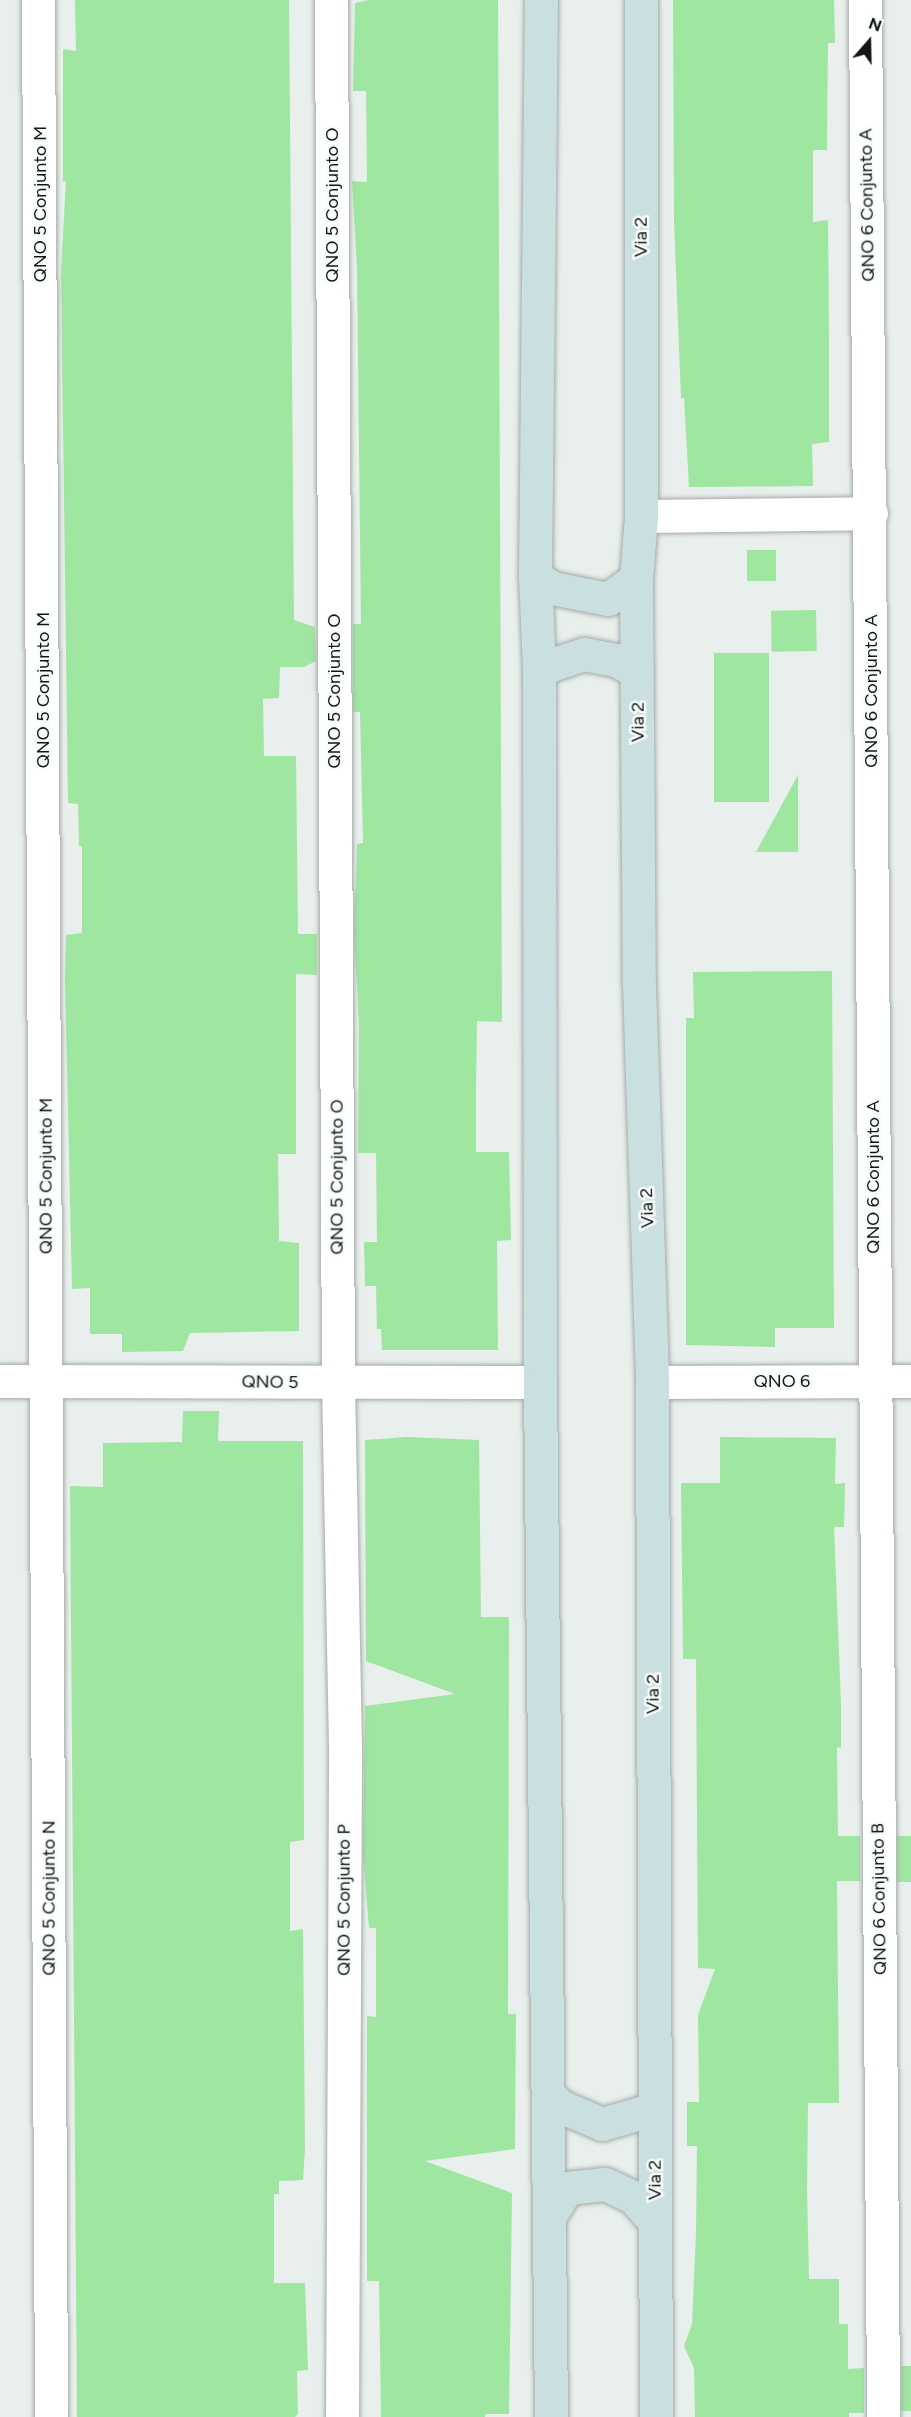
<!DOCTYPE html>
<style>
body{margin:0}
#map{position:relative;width:911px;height:2417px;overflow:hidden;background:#e8efec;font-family:Figtree,sans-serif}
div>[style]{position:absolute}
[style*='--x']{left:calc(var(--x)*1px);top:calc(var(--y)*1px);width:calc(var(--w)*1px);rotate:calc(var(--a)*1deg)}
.building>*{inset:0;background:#9fe6a1;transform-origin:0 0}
.roads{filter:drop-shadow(0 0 2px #a4aaa8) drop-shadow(0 0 2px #a4aaa8)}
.street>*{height:33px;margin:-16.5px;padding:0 16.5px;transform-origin:16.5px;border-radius:16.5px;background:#fff}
.secondary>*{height:33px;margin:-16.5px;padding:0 16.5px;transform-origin:16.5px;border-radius:16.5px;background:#cadfe0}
span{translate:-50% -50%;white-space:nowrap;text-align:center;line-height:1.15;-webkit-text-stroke:5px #f5fcf9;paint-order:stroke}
.street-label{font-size:18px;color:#131514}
.north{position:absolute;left:839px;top:12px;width:60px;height:60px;-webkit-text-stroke:4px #f5fcf9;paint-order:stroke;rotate:20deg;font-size:16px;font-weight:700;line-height:24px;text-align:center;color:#131514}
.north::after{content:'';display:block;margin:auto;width:21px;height:27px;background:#131514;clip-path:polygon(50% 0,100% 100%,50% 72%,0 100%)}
</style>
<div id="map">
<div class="building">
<i style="clip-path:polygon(75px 0,289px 0,294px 620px,315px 627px,316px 661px,304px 667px,280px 667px,279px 698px,263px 699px,264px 756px,296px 756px,298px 934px,317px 934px,317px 975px,296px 974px,296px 1154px,278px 1154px,279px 1241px,299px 1243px,299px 1331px,190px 1333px,183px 1351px,122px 1352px,122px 1334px,90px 1334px,90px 1288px,72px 1289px,65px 980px,66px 935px,82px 933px,82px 846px,79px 846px,78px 804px,68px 803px,61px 271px,66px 181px,63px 182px,63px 49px,76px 51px)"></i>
<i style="clip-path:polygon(369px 0,498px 0,502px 1022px,477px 1021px,476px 1084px,476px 1152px,509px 1152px,511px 1240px,497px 1241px,498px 1350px,382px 1350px,381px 1329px,377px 1329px,376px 1286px,365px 1286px,364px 1242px,377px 1242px,376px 1153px,358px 1153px,359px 1022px,354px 934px,357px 844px,363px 843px,360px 712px,353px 712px,353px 624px,361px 624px,357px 269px,352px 181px,367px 182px,366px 91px,353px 91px,355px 3px)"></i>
<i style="clip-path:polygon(673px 0,834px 0,835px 43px,828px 43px,827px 150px,813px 150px,813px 222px,828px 220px,829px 338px,829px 442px,812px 444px,813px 486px,689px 487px,684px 398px,681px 398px,674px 222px)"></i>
<i style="left:747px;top:550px;width:29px;height:31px"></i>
<i style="left:816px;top:610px;width:41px;height:45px;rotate:89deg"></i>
<i style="left:769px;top:653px;width:149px;height:55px;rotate:90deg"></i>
<i style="clip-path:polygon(798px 775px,798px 852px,756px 852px)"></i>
<i style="clip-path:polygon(832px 971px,834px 1328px,775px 1328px,775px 1347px,686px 1345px,686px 1018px,694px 1018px,693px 972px)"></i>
<i style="clip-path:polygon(183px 1411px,219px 1411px,218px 1441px,303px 1441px,304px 1840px,290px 1842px,290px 1931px,303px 1929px,305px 2149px,303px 2180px,279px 2181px,279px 2194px,274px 2194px,274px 2283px,305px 2283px,308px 2370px,297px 2371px,298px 2414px,295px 2417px,77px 2417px,70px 1486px,103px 1487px,103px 1443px,182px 1442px)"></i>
<i style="clip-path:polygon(407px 1437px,479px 1440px,481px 1617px,509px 1617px,508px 2014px,516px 2014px,515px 2149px,425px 2161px,512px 2193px,509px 2414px,485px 2414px,485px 2417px,381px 2417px,379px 2281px,367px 2281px,367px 2016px,376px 2017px,376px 1928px,369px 1928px,363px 1854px,365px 1706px,455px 1694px,366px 1661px,365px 1440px)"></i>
<i style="clip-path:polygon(720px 1437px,836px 1438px,835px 1484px,845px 1483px,844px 1527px,834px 1527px,841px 1704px,841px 1748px,837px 1747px,838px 1836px,860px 1836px,860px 1881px,837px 1881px,839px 2103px,808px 2103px,807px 2190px,809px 2279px,839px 2279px,839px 2324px,848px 2324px,848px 2369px,864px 2368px,864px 2413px,849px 2413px,849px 2417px,695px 2417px,694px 2368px,684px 2346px,692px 2324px,696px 2233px,697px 2146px,687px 2146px,687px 2102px,699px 2102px,698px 2015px,715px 1969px,698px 1968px,696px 1659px,683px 1659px,681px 1483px,720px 1483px)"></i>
<i style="left:897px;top:1836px;width:14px;height:46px"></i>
<i style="left:911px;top:2366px;width:45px;height:10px;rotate:90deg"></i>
</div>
<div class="roads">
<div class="street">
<i style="--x:38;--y:0;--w:2417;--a:89.69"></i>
<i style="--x:331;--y:0;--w:1383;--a:89.71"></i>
<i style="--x:338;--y:1383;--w:379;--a:88.9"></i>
<i style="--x:345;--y:1762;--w:655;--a:90.26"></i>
<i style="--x:865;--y:0;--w:2417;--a:89.57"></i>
<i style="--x:641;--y:516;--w:230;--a:-0.7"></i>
<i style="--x:0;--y:1381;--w:540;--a:0.11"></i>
<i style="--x:652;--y:1382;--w:259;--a:-0.2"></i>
</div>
<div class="secondary">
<i style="--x:541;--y:0;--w:576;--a:90.6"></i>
<i style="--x:535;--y:576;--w:93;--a:87.5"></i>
<i style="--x:539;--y:669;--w:713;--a:89.92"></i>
<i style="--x:540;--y:1382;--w:1035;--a:89.39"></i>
<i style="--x:641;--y:0;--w:516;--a:90"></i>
<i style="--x:641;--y:516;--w:63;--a:94.5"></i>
<i style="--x:636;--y:579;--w:405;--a:89.6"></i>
<i style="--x:639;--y:984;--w:398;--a:88.1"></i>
<i style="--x:652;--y:1382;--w:1035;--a:89.78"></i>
<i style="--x:535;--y:576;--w:21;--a:35"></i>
<i style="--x:552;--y:588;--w:57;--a:11.1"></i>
<i style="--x:608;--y:599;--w:34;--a:-36"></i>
<i style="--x:539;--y:669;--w:47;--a:-18.4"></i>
<i style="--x:584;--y:654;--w:33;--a:11"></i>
<i style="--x:616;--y:660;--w:24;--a:30"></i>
<i style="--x:549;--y:2095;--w:16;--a:45"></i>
<i style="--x:560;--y:2106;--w:46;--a:23.2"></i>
<i style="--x:602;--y:2124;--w:54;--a:-16.1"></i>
<i style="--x:549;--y:2217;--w:34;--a:-58"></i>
<i style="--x:567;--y:2188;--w:38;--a:-6"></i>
<i style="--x:605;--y:2184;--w:31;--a:25"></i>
<i style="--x:633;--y:2197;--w:33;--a:49"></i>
</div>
</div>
<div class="street-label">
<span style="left:40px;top:204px;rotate:-90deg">QNO 5 Conjunto M</span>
<span style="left:332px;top:205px;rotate:-90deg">QNO 5 Conjunto O</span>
<span style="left:867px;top:205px;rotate:-91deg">QNO 6 Conjunto A</span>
<span style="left:641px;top:237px;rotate:-90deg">Via 2</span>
<span style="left:43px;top:690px;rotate:-90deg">QNO 5 Conjunto M</span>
<span style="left:334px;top:691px;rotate:-90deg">QNO 5 Conjunto O</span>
<span style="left:871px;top:691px;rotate:-90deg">QNO 6 Conjunto A</span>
<span style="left:638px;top:722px;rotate:-90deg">Via 2</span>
<span style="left:46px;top:1176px;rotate:-90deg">QNO 5 Conjunto M</span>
<span style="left:337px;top:1177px;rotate:-90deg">QNO 5 Conjunto O</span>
<span style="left:873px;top:1177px;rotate:-90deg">QNO 6 Conjunto A</span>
<span style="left:647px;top:1208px;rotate:-92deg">Via 2</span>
<span style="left:782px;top:1381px">QNO 6</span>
<span style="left:270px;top:1382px;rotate:1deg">QNO 5</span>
<span style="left:653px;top:1694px;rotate:-90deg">Via 2</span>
<span style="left:49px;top:1898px;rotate:-90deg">QNO 5 Conjunto N</span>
<span style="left:879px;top:1899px;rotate:-91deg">QNO 6 Conjunto B</span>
<span style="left:344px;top:1900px;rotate:-90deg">QNO 5 Conjunto P</span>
<span style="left:655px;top:2180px;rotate:-90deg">Via 2</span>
</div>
<div class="north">N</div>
</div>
